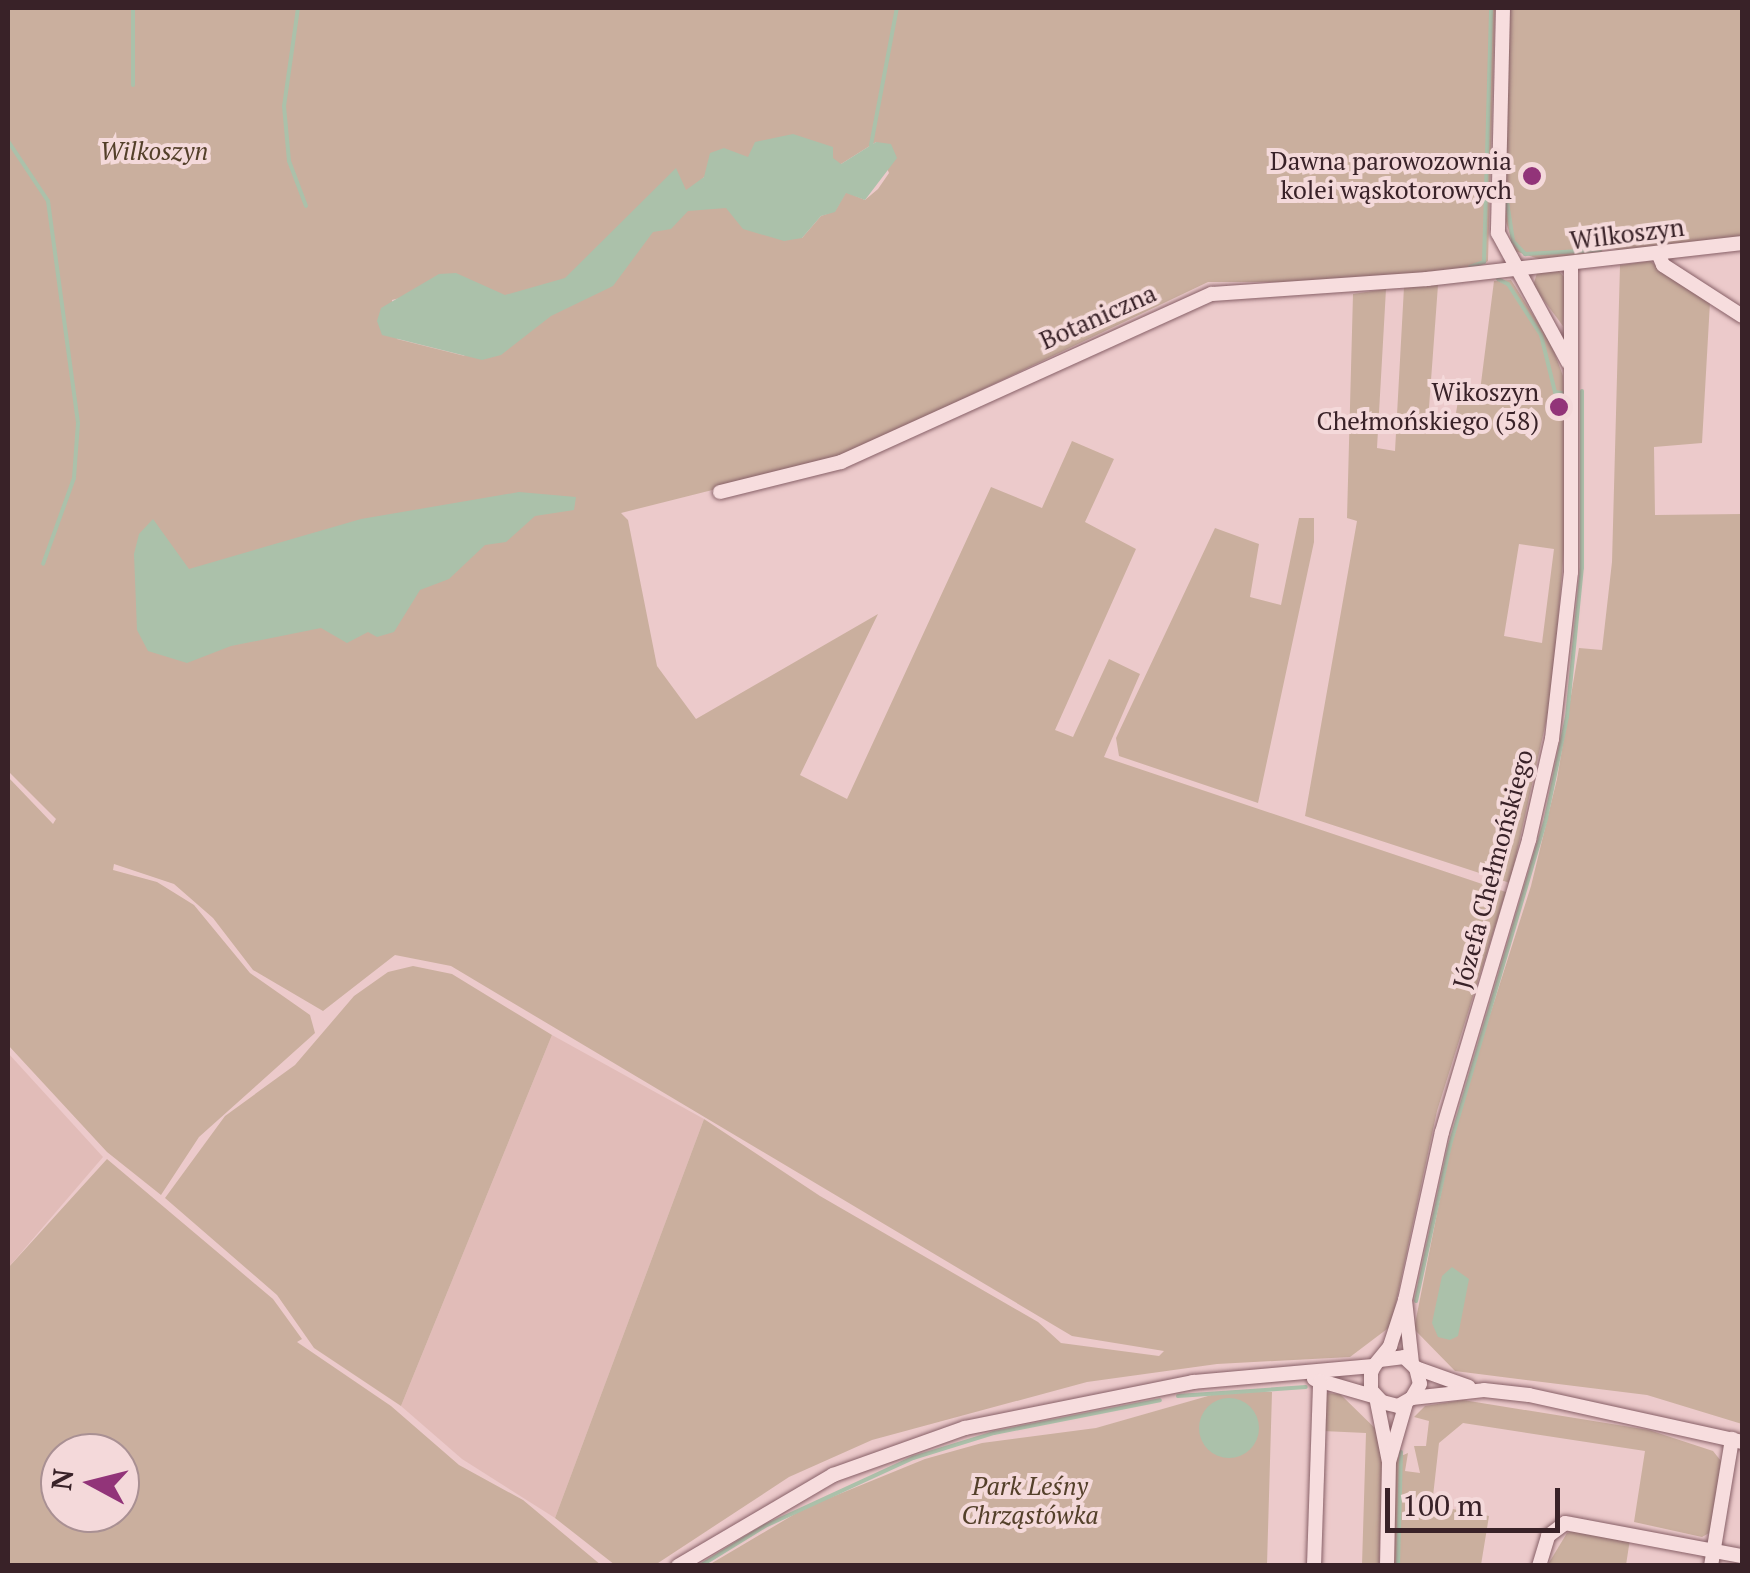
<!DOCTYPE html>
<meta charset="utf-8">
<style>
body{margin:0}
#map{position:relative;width:1750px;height:1573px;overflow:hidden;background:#eccacb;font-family:"PT Serif",serif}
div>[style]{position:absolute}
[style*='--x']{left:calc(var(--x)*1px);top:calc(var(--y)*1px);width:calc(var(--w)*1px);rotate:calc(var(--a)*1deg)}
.farmland>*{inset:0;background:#e1bcb8}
.green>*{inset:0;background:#caaf9e}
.water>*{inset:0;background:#abc1aa}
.round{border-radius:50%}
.stream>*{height:4px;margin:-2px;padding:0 2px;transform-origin:2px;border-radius:2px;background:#abc1aa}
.roads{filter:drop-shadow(0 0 2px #876067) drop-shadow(0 0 2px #876067)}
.minor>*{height:14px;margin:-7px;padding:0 7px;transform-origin:7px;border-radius:7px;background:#f7ddde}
.dots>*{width:28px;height:28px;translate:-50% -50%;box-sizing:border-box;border:5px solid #f4d9da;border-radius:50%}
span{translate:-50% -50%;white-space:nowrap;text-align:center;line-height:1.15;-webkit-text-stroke:8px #f4d9da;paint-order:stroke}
.park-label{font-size:25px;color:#54402a;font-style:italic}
.poi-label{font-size:25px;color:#392228}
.right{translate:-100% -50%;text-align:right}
.street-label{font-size:25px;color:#392228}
.frame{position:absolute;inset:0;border:10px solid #392228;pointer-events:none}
.north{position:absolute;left:40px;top:1433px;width:100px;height:100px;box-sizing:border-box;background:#f4d9da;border:2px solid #a99093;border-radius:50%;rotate:277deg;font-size:28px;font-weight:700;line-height:40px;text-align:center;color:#392228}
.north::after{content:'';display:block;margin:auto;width:35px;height:45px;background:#923479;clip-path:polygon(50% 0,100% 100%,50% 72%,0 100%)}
.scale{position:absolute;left:1385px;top:1488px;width:175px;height:45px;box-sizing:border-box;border:5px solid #392228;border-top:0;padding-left:12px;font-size:30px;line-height:35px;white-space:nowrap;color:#392228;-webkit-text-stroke:8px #f4d9da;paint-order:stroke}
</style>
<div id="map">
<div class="farmland">
<i style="clip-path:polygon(552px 1035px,704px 1119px,555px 1518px,462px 1459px,401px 1406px)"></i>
<i style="clip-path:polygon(8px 1053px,103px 1157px,8px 1268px)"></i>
</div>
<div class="green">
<i style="clip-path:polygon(evenodd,8px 8px,1495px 8px,1488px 261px,1477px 268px,1332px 282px,1208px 282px,839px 458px,621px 513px,628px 520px,657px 666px,696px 719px,878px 614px,800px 775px,847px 799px,991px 487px,1042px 508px,1072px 441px,1114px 459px,1085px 522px,1136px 549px,1055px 730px,1073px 737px,1109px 659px,1140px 674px,1104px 757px,1506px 892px,1437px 1111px,1391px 1326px,1350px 1357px,1217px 1364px,1087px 1382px,872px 1440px,789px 1477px,655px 1565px,615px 1565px,555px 1518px,704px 1119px,820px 1196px,1038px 1322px,1061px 1343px,1159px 1356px,1164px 1351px,1072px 1336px,451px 966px,395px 955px,323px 1011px,253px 970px,213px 918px,174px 884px,114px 864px,113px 870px,157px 882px,194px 905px,250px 973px,310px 1015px,315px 1033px,199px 1137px,161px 1195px,107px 1152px,8px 1045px,8px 777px,53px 824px,56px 819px,8px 771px,8px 8px,876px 142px,889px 173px,878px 189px,865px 200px,846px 192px,835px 211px,821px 216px,802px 238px,696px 186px,704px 177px,841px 164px,876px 142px,8px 8px,404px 297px,465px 356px,397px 339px,392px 300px,404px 297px)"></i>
<i style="clip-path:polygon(1508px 8px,1742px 8px,1742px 237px,1622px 251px,1605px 246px,1600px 254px,1542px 260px,1515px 251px,1503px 212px)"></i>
<i style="clip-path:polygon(1650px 261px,1710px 302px,1702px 443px,1654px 447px,1655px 515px,1742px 514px,1742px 1424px,1647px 1395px,1455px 1371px,1414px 1329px,1454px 1128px,1531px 886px,1557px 779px,1579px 648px,1602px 650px,1612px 562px,1620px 265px)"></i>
<i style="clip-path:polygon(1537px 273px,1559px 271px,1565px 278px,1563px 326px,1533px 286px)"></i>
<i style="clip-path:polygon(evenodd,1511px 280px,1551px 343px,1563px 376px,1564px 402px,1557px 402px,1556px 411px,1564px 412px,1565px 537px,1552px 695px,1510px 883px,1305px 816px,1357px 521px,1347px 518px,1353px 294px,1386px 289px,1377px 448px,1395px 451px,1404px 287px,1438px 285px,1428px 421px,1454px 425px,1460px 389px,1480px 391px,1494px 281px,1511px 280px,1519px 544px,1554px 549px,1542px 643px,1504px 636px,1519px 544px)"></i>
<i style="clip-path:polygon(1299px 518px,1314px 518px,1314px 542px,1258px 803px,1119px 756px,1116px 738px,1215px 528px,1259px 544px,1250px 597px,1281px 605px)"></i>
<i style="clip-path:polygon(413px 966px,452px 974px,552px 1035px,401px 1406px,314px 1348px,277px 1295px,165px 1198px,225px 1116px,295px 1065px,354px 996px,388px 972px)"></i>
<i style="clip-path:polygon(evenodd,107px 1159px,273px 1299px,302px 1339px,297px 1342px,391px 1406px,459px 1465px,523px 1500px,601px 1565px,8px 1565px,8px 1268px,107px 1159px,60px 1453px,120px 1453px,120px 1513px,60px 1513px,60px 1453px)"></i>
<i style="clip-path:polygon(1222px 1392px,1272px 1392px,1267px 1565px,707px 1566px,805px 1508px,925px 1459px,982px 1443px,1096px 1428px)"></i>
<i style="clip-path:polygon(1324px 1393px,1340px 1394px,1384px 1437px,1379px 1565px,1362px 1565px,1366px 1433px,1323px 1431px)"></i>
<i style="clip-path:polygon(1463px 1400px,1649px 1430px,1713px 1451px,1721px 1461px,1711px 1532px,1702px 1537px,1634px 1522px,1645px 1451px,1463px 1423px,1439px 1443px,1432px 1505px,1489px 1516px,1481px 1565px,1393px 1566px,1394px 1459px,1408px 1453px,1405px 1471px,1420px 1473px,1414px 1446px,1426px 1446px,1429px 1421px,1414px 1417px,1425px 1406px)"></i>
<i style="clip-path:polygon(1584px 1528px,1630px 1539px,1626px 1565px,1547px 1566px,1567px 1533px)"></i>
</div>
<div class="water">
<i style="clip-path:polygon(793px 134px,833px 147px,833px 158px,841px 164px,876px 142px,891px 144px,897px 158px,865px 200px,846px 193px,835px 212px,821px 216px,802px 238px,784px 241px,743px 229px,726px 208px,688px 211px,671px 229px,653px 232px,613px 286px,551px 316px,501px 355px,482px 360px,382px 335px,377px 321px,381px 308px,439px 274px,456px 273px,505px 295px,565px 278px,676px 168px,686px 190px,704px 177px,710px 153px,724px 148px,748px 157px,755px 142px)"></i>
<i style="clip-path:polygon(519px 492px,576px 497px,574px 510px,535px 516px,506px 542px,485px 545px,449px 579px,420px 590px,394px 632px,377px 637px,368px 632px,347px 643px,321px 628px,231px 646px,187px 663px,148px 651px,137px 630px,134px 554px,139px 534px,153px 519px,189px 569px,361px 519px)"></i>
<i style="clip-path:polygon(1452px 1267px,1469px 1279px,1458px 1336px,1450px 1340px,1438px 1337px,1432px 1323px,1442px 1276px)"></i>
<i class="round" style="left:1199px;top:1398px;width:60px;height:60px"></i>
</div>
<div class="stream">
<i style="--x:298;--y:8;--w:99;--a:98.1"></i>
<i style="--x:284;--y:106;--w:55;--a:84.8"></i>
<i style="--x:289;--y:161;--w:48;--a:69.3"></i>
<i style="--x:133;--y:85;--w:77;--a:-90"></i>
<i style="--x:8;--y:141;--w:72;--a:56.3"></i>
<i style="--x:48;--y:201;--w:224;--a:82.3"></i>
<i style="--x:78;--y:423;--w:55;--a:94.2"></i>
<i style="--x:74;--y:478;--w:91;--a:109.8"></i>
<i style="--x:871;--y:145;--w:139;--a:-79.3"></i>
<i style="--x:1506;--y:195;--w:47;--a:81.3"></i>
<i style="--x:1513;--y:241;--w:18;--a:47"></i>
<i style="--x:1525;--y:254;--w:75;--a:-3.1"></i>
<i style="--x:1470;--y:267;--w:15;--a:-20"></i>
<i style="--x:1484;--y:262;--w:254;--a:-88.4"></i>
<i style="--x:1498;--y:279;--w:11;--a:27"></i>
<i style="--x:1508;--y:284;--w:61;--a:57.1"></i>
<i style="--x:1541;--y:335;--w:59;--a:76.2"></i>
<i style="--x:1555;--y:392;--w:7;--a:8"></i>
<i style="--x:1416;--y:1301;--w:160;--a:-77.7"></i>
<i style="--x:1450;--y:1145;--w:341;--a:-73.6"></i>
<i style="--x:1546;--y:818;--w:103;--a:-78.3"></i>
<i style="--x:1567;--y:717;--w:150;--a:-84.3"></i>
<i style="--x:1582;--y:568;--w:177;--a:-90"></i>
<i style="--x:1178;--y:1396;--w:128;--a:-4"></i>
<i style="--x:700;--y:1566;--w:76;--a:-31.6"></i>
<i style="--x:765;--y:1526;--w:163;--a:-24.7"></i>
<i style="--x:913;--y:1458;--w:85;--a:-17.2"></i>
<i style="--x:994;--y:1433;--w:169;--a:-11.2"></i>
<i style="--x:1398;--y:1566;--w:114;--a:-88.5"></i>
</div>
<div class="roads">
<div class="minor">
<i style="--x:1503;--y:8;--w:225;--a:91.3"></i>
<i style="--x:1498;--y:233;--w:147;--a:61.5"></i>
<i style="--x:1658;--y:253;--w:13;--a:67"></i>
<i style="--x:1663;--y:265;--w:94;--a:32.8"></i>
<i style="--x:720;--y:492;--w:125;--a:-13.9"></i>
<i style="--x:841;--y:462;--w:407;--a:-24.4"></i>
<i style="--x:1212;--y:294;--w:216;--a:-4"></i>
<i style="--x:1427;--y:279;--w:317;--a:-6.5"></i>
<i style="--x:1405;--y:1300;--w:63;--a:83.7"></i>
<i style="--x:1380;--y:1360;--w:24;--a:-7"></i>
<i style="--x:1404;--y:1357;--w:16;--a:43"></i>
<i style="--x:1416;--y:1368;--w:16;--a:76"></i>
<i style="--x:1420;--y:1384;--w:16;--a:120"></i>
<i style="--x:1412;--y:1398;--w:16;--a:150"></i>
<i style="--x:1398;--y:1406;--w:16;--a:-166"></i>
<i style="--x:1382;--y:1402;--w:16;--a:-133"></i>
<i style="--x:1371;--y:1390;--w:17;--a:-90"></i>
<i style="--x:1371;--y:1373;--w:8;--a:-67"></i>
<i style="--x:1374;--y:1366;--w:26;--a:-51"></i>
<i style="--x:1390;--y:1346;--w:48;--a:-71.9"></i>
<i style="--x:1405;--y:1300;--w:172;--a:-77.6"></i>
<i style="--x:1442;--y:1132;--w:305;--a:-73.4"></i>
<i style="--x:1529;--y:840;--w:104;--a:-77.2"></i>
<i style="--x:1552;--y:739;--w:168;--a:-83.5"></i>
<i style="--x:1571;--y:572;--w:309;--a:-90"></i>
<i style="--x:1416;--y:1368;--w:56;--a:19.7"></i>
<i style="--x:1314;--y:1379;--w:65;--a:16.2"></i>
<i style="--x:1376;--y:1397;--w:66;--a:78.7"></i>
<i style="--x:1412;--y:1398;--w:72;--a:-6.3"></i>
<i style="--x:1484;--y:1390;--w:45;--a:6.3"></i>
<i style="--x:1529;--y:1395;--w:218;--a:12.4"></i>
<i style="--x:678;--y:1566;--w:180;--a:-30.4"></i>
<i style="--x:833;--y:1475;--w:140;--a:-19.6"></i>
<i style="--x:965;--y:1428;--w:233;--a:-11.4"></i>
<i style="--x:1193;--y:1382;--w:182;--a:-5.1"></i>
<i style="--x:1314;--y:1566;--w:185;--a:-88.1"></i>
<i style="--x:1387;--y:1566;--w:104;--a:-88.9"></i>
<i style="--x:1389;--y:1462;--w:61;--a:-73.9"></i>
<i style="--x:1539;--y:1566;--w:31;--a:-73"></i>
<i style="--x:1548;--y:1536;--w:21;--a:-37"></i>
<i style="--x:1565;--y:1523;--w:180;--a:10.6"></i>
<i style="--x:1711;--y:1566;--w:129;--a:-80.6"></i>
</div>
</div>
<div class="dots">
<i style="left:1532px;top:176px;background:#923479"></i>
<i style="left:1559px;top:407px;background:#923479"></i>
</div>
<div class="park-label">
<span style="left:154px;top:151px">Wilkoszyn</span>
<span style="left:1030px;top:1501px">Park Leśny<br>Chrząstówka</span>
</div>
<div class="poi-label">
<span class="right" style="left:1512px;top:176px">Dawna parowozownia<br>kolei wąskotorowych</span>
<span class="right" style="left:1539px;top:407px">Wikoszyn<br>Chełmońskiego (58)</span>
</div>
<div class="street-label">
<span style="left:1627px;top:234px;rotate:-7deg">Wilkoszyn</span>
<span style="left:1098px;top:317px;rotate:-24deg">Botaniczna</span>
<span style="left:1493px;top:869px;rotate:-75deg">Józefa Chełmońskiego</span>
</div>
<div class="frame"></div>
<div class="north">N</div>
<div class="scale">100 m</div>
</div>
